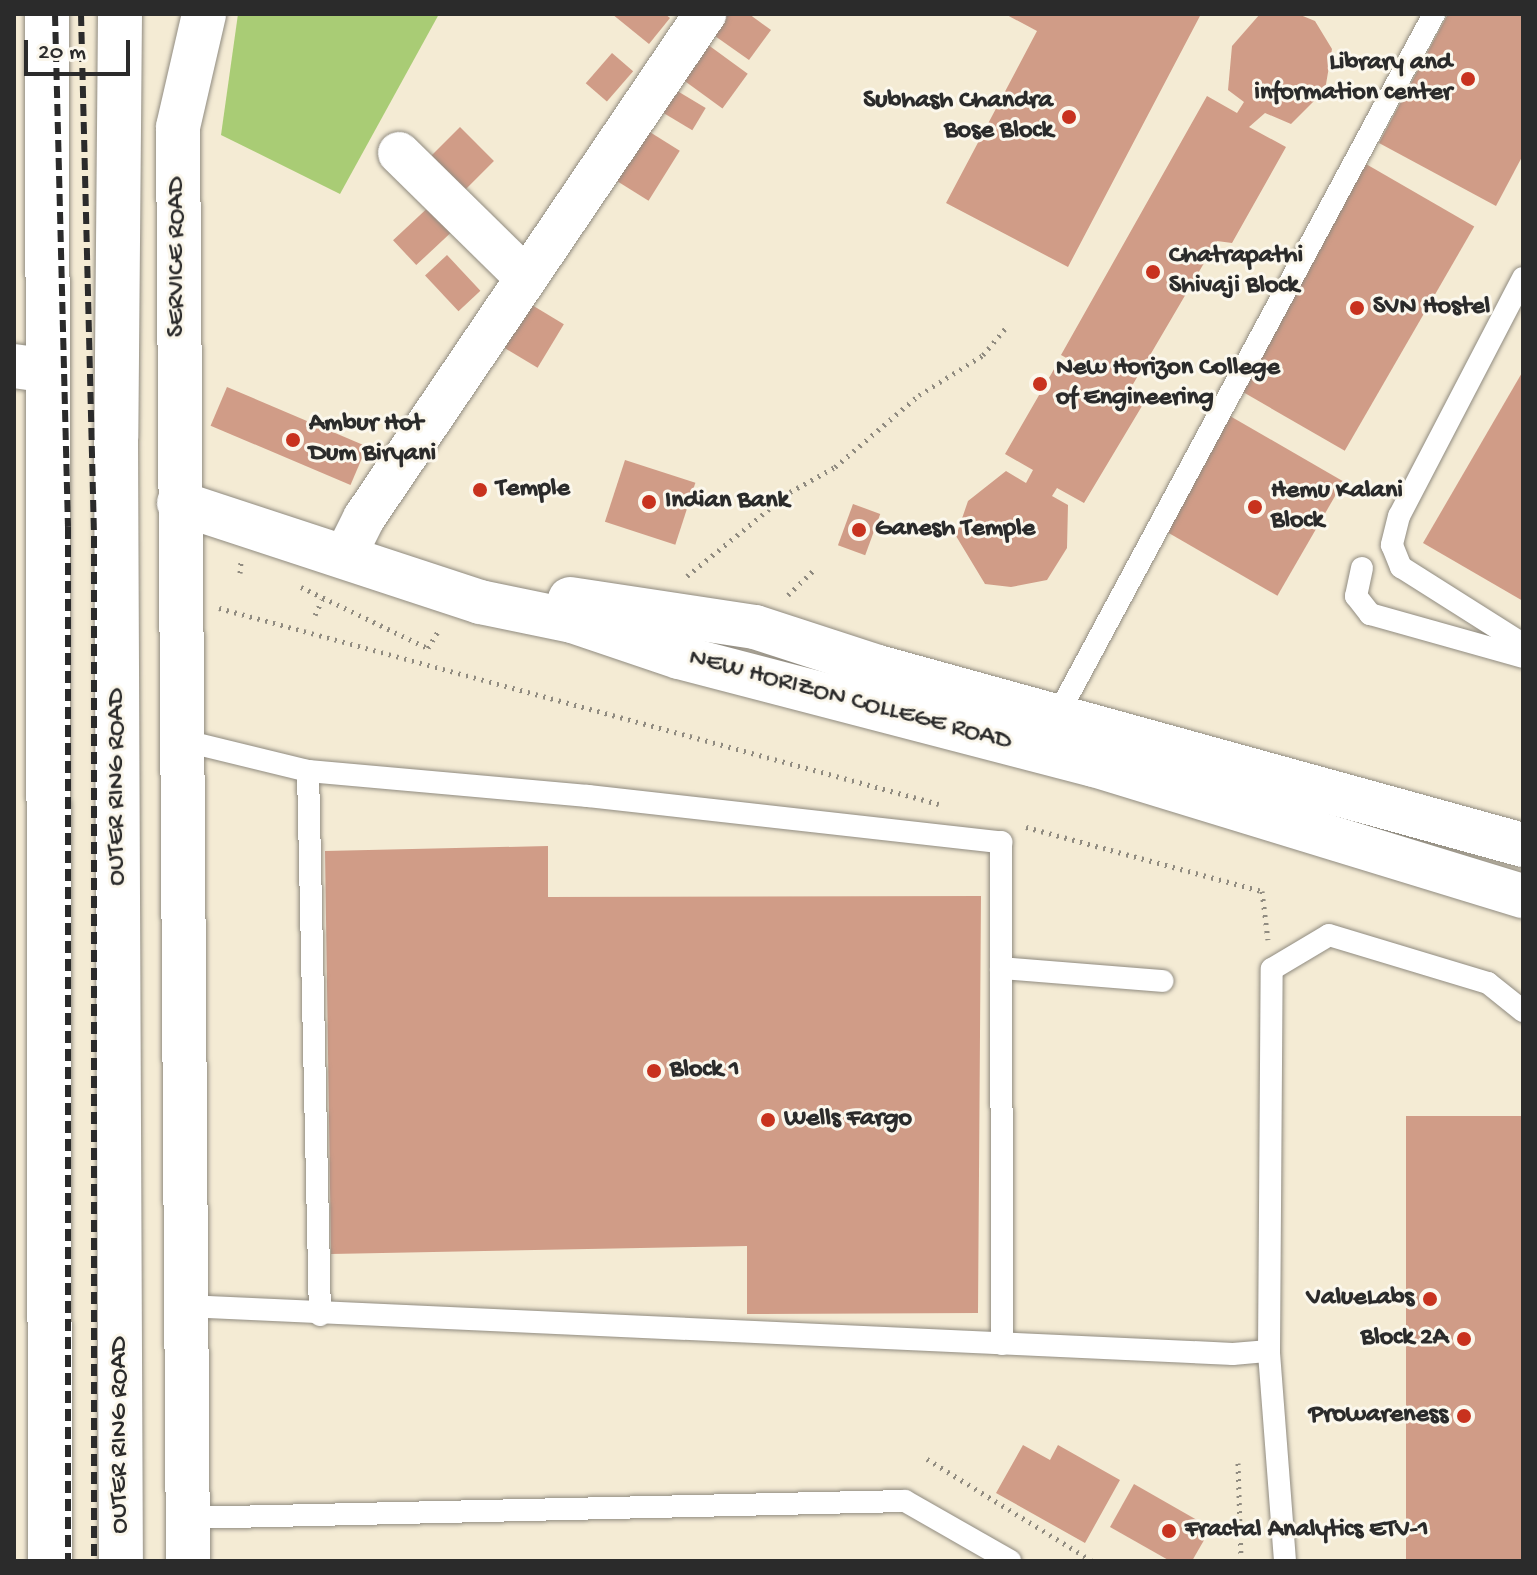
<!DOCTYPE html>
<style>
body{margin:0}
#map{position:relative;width:1537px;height:1575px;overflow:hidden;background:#f4ebd4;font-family:"Gochi Hand",sans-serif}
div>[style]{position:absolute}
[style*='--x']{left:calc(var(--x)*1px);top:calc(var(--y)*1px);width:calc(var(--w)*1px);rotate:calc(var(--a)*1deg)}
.green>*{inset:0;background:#a9cc75}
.building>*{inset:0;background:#d09c87;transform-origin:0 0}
.path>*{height:5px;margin-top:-2.5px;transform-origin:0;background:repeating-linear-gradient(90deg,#908b80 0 2px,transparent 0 8px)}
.roads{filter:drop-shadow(0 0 2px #908b80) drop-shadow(0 0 2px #908b80)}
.lane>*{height:22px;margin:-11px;padding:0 11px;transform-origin:11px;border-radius:11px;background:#fff}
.street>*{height:42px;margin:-21px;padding:0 21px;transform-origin:21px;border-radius:21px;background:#fff}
.secondary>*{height:44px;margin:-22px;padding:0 22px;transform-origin:22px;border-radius:22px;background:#fff}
.primary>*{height:44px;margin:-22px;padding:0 22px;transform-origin:22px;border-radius:22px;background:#fff}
.highway>*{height:44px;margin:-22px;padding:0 22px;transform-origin:22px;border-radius:22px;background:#fff}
.rail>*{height:6px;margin-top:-3px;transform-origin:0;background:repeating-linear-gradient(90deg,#2b2b2b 0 12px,transparent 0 18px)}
.dots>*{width:22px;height:22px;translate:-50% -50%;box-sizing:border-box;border:4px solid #fbf7ec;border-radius:50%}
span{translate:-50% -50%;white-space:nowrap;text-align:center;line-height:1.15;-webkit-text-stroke:6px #fbf7ec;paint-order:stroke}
.poi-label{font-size:26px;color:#2b2b2b;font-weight:700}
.right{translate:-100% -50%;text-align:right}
.left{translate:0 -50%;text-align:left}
.street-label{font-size:26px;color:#2b2b2b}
.frame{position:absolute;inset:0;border:16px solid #2b2b2b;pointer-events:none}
.scale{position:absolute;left:24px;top:40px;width:106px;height:36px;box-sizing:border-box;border:4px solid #2b2b2b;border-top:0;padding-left:10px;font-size:24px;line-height:28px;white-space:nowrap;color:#2b2b2b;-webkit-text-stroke:6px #fbf7ec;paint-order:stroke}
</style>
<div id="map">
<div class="green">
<i style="clip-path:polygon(238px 14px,439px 14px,340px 194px,221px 135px)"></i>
</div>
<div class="building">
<i style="clip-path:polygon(612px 14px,665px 14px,670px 18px,649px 44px)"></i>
<i style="clip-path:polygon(716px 14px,749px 14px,771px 30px,749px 60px,705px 29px)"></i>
<i style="clip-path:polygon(1005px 14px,1201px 14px,1068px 267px,946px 203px,1037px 31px)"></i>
<i style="clip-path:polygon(1260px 14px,1298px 14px,1315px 21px,1332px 49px,1325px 90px,1291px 124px,1265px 113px,1249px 127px,1286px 147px,1232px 243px,1217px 241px,1129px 391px,1145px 401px,1084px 503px,1057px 488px,1052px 496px,1068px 505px,1067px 548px,1047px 580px,1011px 587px,985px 584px,956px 536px,968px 501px,1006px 471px,1026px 483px,1033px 470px,1005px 454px,1057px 364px,1076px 375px,1081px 366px,1061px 355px,1207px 96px,1237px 113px,1244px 102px,1228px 90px,1232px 46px)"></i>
<i style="clip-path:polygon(1448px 14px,1523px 14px,1523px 155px,1496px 206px,1379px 143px)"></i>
<i style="left:700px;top:39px;width:59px;height:43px;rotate:36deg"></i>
<i style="left:612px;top:53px;width:28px;height:40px;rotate:41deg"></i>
<i style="left:674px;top:89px;width:37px;height:26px;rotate:31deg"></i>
<i style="left:460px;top:127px;width:48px;height:46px;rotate:45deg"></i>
<i style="left:645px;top:129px;width:41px;height:59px;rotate:32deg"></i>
<i style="left:1366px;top:164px;width:125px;height:259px;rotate:30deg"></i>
<i style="left:434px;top:202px;width:34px;height:56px;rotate:47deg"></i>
<i style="left:447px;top:255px;width:49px;height:30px;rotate:47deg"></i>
<i style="left:527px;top:302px;width:43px;height:51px;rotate:31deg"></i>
<i style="clip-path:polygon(1523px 371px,1523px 601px,1423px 543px)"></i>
<i style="left:227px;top:387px;width:152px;height:42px;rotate:23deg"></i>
<i style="left:1230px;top:416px;width:131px;height:132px;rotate:30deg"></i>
<i style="left:625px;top:460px;width:74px;height:65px;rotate:18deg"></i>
<i style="left:853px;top:504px;width:29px;height:44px;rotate:20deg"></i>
<i style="clip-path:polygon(548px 846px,548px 897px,981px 896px,978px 1313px,747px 1314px,747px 1246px,331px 1254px,325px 851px)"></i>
<i style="left:1406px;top:1116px;width:117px;height:445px"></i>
<i style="clip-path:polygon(1023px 1445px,1050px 1460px,1058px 1445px,1120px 1480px,1085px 1543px,996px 1493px)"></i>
<i style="clip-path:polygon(1134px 1484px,1211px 1528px,1192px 1561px,1170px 1561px,1110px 1527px)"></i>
</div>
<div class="path">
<i style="--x:240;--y:573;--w:11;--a:-85"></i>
<i style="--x:687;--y:576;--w:133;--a:-39.2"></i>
<i style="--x:790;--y:492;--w:51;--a:-29.1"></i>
<i style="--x:835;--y:467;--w:111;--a:-40.6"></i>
<i style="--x:919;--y:395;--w:75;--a:-32"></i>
<i style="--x:983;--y:355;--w:38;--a:-50"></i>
<i style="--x:301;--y:587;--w:141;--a:25.7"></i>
<i style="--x:428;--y:648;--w:21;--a:-59"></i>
<i style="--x:788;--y:595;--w:39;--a:-44"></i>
<i style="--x:219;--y:608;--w:746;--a:15.23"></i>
<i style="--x:315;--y:615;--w:17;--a:-65"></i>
<i style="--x:1026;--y:827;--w:245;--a:15.2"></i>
<i style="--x:1262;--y:891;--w:49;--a:83"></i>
<i style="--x:927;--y:1459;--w:194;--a:31.7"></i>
<i style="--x:1238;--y:1463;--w:98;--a:88.2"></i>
</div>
<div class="roads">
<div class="lane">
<i style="--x:1523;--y:278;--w:268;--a:117.5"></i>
<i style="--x:1399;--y:516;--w:30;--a:104"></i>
<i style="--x:1392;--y:545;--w:24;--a:68"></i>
<i style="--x:1401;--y:567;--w:144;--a:32.3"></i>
<i style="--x:1362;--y:568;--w:29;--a:102"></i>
<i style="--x:1356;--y:596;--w:23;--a:52"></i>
<i style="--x:1370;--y:614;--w:159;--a:15.7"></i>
<i style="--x:1057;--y:716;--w:797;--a:-61.76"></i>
<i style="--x:181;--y:740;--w:131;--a:13.7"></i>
<i style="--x:308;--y:771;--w:281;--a:5.1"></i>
<i style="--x:588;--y:796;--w:416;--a:6.4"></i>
<i style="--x:1001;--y:842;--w:502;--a:89.89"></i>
<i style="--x:308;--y:771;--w:544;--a:88.74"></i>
<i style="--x:1001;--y:968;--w:162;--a:4.6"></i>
<i style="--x:186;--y:1306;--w:1048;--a:2.62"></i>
<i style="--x:1233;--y:1354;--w:36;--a:-5"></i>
<i style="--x:188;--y:1518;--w:717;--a:-1.36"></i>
<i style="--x:905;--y:1501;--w:121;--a:29.7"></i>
<i style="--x:1285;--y:1561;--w:211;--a:-94.4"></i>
<i style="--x:1269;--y:1351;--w:382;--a:-89.6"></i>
<i style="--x:1272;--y:969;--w:66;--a:-30.8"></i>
<i style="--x:1329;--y:935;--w:166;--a:16.8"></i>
<i style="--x:1488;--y:983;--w:45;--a:38.7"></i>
</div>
<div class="street">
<i style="--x:399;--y:153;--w:178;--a:44.5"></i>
<i style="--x:345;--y:556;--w:42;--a:-63.4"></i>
<i style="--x:364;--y:518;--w:609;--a:-55.92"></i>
</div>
<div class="secondary">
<i style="--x:14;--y:366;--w:34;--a:8"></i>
<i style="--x:188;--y:1561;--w:1434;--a:-90.4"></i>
<i style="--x:178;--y:127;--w:116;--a:-77"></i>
</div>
<div class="primary">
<i style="--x:179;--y:503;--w:317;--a:18.2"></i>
<i style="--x:480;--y:602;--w:94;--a:11.7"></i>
<i style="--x:572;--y:621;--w:113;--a:18.6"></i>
<i style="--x:679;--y:657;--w:429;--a:14.6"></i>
<i style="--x:1094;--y:765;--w:449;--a:17"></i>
<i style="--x:570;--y:599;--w:187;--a:8.6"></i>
<i style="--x:755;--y:627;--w:129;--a:18"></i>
<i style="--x:878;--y:667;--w:669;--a:15.43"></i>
</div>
<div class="highway">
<i style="--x:47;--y:14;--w:1547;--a:89.89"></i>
<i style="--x:120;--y:14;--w:423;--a:90.5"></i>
<i style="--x:116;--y:437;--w:1124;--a:89.75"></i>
</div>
</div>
<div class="rail">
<i style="--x:55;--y:14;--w:513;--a:88.55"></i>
<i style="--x:68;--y:527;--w:1034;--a:90"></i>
<i style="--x:81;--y:14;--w:522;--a:88.57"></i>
<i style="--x:94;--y:536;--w:1025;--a:90"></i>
</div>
<div class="dots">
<i style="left:1468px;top:79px;background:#c8321e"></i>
<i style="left:1069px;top:117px;background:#c8321e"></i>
<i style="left:1153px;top:272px;background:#c8321e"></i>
<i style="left:1357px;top:308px;background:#c8321e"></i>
<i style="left:1040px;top:384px;background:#c8321e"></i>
<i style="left:293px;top:440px;background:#c8321e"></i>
<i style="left:480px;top:490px;background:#c8321e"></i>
<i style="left:649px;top:502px;background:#c8321e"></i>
<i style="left:1255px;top:507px;background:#c8321e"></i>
<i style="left:859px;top:530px;background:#c8321e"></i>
<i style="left:654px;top:1071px;background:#c8321e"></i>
<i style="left:768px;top:1120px;background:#c8321e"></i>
<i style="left:1430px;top:1299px;background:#c8321e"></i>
<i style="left:1464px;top:1339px;background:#c8321e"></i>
<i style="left:1464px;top:1416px;background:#c8321e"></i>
<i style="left:1169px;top:1531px;background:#c8321e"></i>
</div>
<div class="poi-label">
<span class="right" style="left:1452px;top:79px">Library and<br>information center</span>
<span class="right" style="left:1053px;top:117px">Subhash Chandra<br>Bose Block</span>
<span class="left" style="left:1169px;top:272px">Chatrapathi<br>Shivaji Block</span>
<span class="left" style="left:1373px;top:308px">SVN Hostel</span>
<span class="left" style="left:1056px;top:384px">New Horizon College<br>of Engineering</span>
<span class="left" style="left:309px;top:440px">Ambur Hot<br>Dum Biryani</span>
<span class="left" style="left:496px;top:490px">Temple</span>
<span class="left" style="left:1271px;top:507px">Hemu Kalani<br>Block</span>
<span class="left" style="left:665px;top:502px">Indian Bank</span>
<span class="left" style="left:875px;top:530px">Ganesh Temple</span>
<span class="left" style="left:670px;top:1071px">Block 1</span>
<span class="left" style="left:784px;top:1120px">Wells Fargo</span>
<span class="right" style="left:1414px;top:1299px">ValueLabs</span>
<span class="right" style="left:1448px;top:1339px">Block 2A</span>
<span class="right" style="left:1448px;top:1416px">Prowareness</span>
<span class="left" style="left:1185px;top:1531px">Fractal Analytics ETV-1</span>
</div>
<div class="street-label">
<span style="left:178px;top:257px;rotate:-90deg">SERVICE ROAD</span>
<span style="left:850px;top:701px;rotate:15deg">NEW HORIZON COLLEGE ROAD</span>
<span style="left:118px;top:787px;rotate:-90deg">OUTER RING ROAD</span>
<span style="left:121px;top:1435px;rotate:-90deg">OUTER RING ROAD</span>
</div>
<div class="frame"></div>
<div class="scale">20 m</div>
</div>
